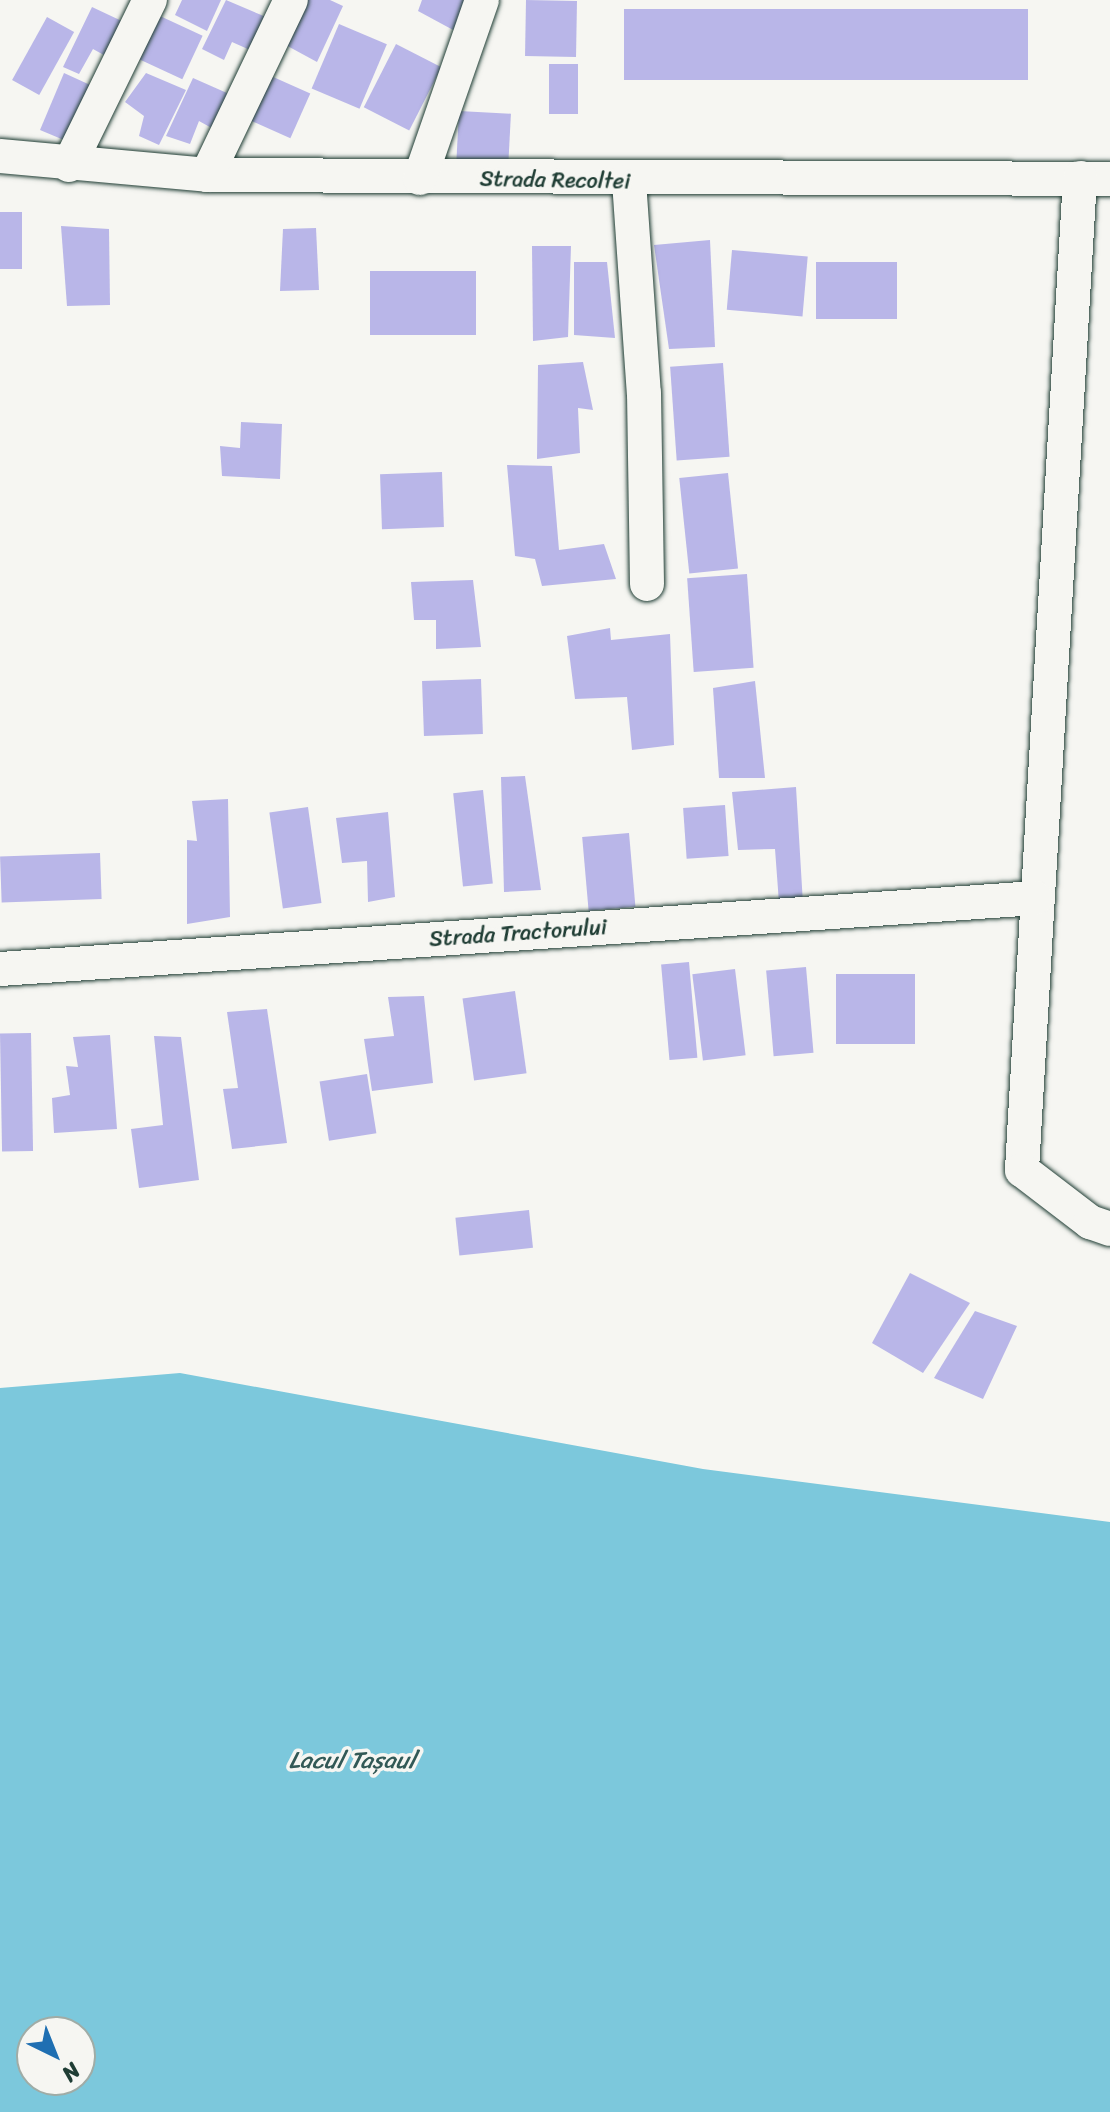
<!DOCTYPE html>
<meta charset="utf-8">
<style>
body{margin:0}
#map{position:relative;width:1110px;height:2112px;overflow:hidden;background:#f6f6f2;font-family:Sriracha,sans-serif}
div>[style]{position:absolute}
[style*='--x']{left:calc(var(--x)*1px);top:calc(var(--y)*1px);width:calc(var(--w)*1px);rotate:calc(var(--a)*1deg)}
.water>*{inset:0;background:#7cc8dc}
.building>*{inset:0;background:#b9b6e8;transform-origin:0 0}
.roads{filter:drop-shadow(0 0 2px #1f3d34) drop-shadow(0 0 2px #1f3d34)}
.minor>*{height:34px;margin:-17px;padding:0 17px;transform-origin:17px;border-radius:17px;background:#f6f6f2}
span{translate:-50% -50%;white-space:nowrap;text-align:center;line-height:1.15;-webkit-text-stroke:7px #f6f6f2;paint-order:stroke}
.street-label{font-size:22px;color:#1f3d34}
.water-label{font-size:24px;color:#325956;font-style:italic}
.north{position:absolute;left:16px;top:2016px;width:80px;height:80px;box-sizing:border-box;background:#f6f6f2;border:2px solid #a0aca6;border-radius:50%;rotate:137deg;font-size:22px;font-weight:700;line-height:32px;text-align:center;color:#1f3d34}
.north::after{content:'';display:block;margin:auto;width:28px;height:36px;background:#1f6fb2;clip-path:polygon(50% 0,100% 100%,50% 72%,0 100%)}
</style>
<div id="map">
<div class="water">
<i style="clip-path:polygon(evenodd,180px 1373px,703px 1469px,1110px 1522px,1110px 2112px,0 2112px,0 1388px,180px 1373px,32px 2032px,80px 2032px,80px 2080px,32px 2080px,32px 2032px)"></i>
</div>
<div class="building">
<i style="clip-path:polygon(182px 0,221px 0,207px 31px,175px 15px)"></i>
<i style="clip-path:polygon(226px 0,266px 17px,250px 50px,232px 42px,224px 60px,202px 49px)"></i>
<i style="clip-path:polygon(301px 0,330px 0,343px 6px,317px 62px,282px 43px)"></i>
<i style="clip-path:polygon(422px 0,470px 0,455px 31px,418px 11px)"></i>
<i style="left:526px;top:0;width:51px;height:56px;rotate:1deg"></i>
<i style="clip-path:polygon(92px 7px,126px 23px,111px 59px,93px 49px,79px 74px,63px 67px)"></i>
<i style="left:624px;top:9px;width:404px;height:71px"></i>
<i style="left:160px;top:16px;width:47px;height:48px;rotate:25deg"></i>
<i style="left:47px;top:17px;width:31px;height:72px;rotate:29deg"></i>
<i style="left:339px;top:24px;width:52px;height:70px;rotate:23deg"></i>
<i style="left:396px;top:44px;width:51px;height:71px;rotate:27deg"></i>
<i style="left:578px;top:64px;width:50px;height:29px;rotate:90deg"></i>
<i style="clip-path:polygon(64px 73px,99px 89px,71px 143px,40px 130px)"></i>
<i style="clip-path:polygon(146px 73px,186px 90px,159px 145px,139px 136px,144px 116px,125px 102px)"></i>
<i style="left:271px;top:76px;width:43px;height:49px;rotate:24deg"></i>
<i style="clip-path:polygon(193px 78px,236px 97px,217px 131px,199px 121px,190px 144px,166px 136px)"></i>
<i style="left:459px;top:111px;width:52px;height:48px;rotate:3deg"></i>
<i style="left:0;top:212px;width:22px;height:57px"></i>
<i style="clip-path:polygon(61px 226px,109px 229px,110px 305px,67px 306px)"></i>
<i style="clip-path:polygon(316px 228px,319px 290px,280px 291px,283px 229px)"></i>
<i style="clip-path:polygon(710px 240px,715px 347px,669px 349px,654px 245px)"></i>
<i style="clip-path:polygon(532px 246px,571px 246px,568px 337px,533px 341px)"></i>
<i style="left:732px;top:250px;width:76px;height:60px;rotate:5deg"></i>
<i style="clip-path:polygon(574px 262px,607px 262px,615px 338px,574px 335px)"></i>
<i style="left:816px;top:262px;width:81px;height:57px"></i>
<i style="left:370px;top:271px;width:106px;height:64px"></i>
<i style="clip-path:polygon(583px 362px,593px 410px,578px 408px,580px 453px,537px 459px,538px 365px)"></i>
<i style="left:723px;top:363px;width:94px;height:53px;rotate:86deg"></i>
<i style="clip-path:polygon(241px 422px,282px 424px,280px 479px,222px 476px,220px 446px,240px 448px)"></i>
<i style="clip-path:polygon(507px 465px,552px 466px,559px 550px,604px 544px,616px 579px,542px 586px,535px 559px,515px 556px)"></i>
<i style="left:442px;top:472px;width:55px;height:62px;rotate:88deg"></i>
<i style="left:728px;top:473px;width:96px;height:49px;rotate:84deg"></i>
<i style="left:747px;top:574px;width:94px;height:60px;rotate:86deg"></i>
<i style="clip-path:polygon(473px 580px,481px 647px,436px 649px,436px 620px,414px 620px,411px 582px)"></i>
<i style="clip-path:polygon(610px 628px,611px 640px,670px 634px,674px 745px,632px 750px,627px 697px,575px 699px,567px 636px)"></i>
<i style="left:481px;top:679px;width:55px;height:59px;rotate:88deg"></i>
<i style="clip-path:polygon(755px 681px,765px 778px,719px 778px,713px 688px)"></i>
<i style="clip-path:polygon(525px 776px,541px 890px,504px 892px,501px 777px)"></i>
<i style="clip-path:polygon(796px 787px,803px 904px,779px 903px,775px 849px,738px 850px,732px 792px)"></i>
<i style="left:483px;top:790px;width:94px;height:30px;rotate:84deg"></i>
<i style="clip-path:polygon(228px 799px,230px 917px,187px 924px,187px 840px,197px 841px,192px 801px)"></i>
<i style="left:725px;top:805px;width:51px;height:42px;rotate:86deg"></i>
<i style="left:308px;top:807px;width:97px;height:39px;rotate:82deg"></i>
<i style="clip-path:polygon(388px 812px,395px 897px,368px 902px,367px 861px,342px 863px,336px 818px)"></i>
<i style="left:629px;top:833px;width:74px;height:47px;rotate:85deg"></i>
<i style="left:100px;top:853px;width:46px;height:100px;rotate:88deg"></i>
<i style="left:689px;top:962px;width:96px;height:28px;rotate:85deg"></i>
<i style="left:806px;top:967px;width:86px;height:40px;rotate:85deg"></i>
<i style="left:735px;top:969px;width:87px;height:43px;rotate:83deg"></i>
<i style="left:836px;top:974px;width:79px;height:70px"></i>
<i style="left:515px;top:991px;width:83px;height:53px;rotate:82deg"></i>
<i style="clip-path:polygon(424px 996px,433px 1083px,372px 1091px,364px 1039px,394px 1036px,388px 997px)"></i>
<i style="clip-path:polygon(267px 1009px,287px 1143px,232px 1149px,223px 1089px,238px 1088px,227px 1012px)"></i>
<i style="left:31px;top:1033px;width:118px;height:31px;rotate:89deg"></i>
<i style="clip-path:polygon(110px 1035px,117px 1129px,54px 1133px,52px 1098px,70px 1095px,66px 1066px,78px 1067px,73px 1037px)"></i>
<i style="clip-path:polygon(154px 1036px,181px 1037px,199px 1180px,139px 1188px,131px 1129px,163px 1125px)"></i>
<i style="left:367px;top:1074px;width:60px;height:48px;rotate:81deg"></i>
<i style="left:529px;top:1210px;width:38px;height:74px;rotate:84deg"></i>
<i style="clip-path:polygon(910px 1273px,970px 1303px,923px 1373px,872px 1343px)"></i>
<i style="clip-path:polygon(975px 1311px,1017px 1326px,983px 1399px,934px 1378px)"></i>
</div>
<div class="roads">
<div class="minor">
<i style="--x:0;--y:156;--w:208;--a:5.2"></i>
<i style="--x:207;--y:175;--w:903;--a:0.25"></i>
<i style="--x:69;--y:165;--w:184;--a:-63.9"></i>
<i style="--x:207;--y:175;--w:194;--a:-64.4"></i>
<i style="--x:420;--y:178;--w:188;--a:-70.8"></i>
<i style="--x:1080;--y:178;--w:994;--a:93.35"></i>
<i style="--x:1022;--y:1170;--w:86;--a:37.4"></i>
<i style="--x:1090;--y:1222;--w:21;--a:19"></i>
<i style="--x:629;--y:181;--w:213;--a:86"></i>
<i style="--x:644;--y:393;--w:191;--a:89.1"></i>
<i style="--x:0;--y:969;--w:1038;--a:-3.92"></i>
</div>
</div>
<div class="street-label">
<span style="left:555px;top:180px;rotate:1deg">Strada Recoltei</span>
<span style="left:518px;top:933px;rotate:-4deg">Strada Tractorului</span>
</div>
<div class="water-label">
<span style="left:352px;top:1761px">Lacul Tașaul</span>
</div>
<div class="north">N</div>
</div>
